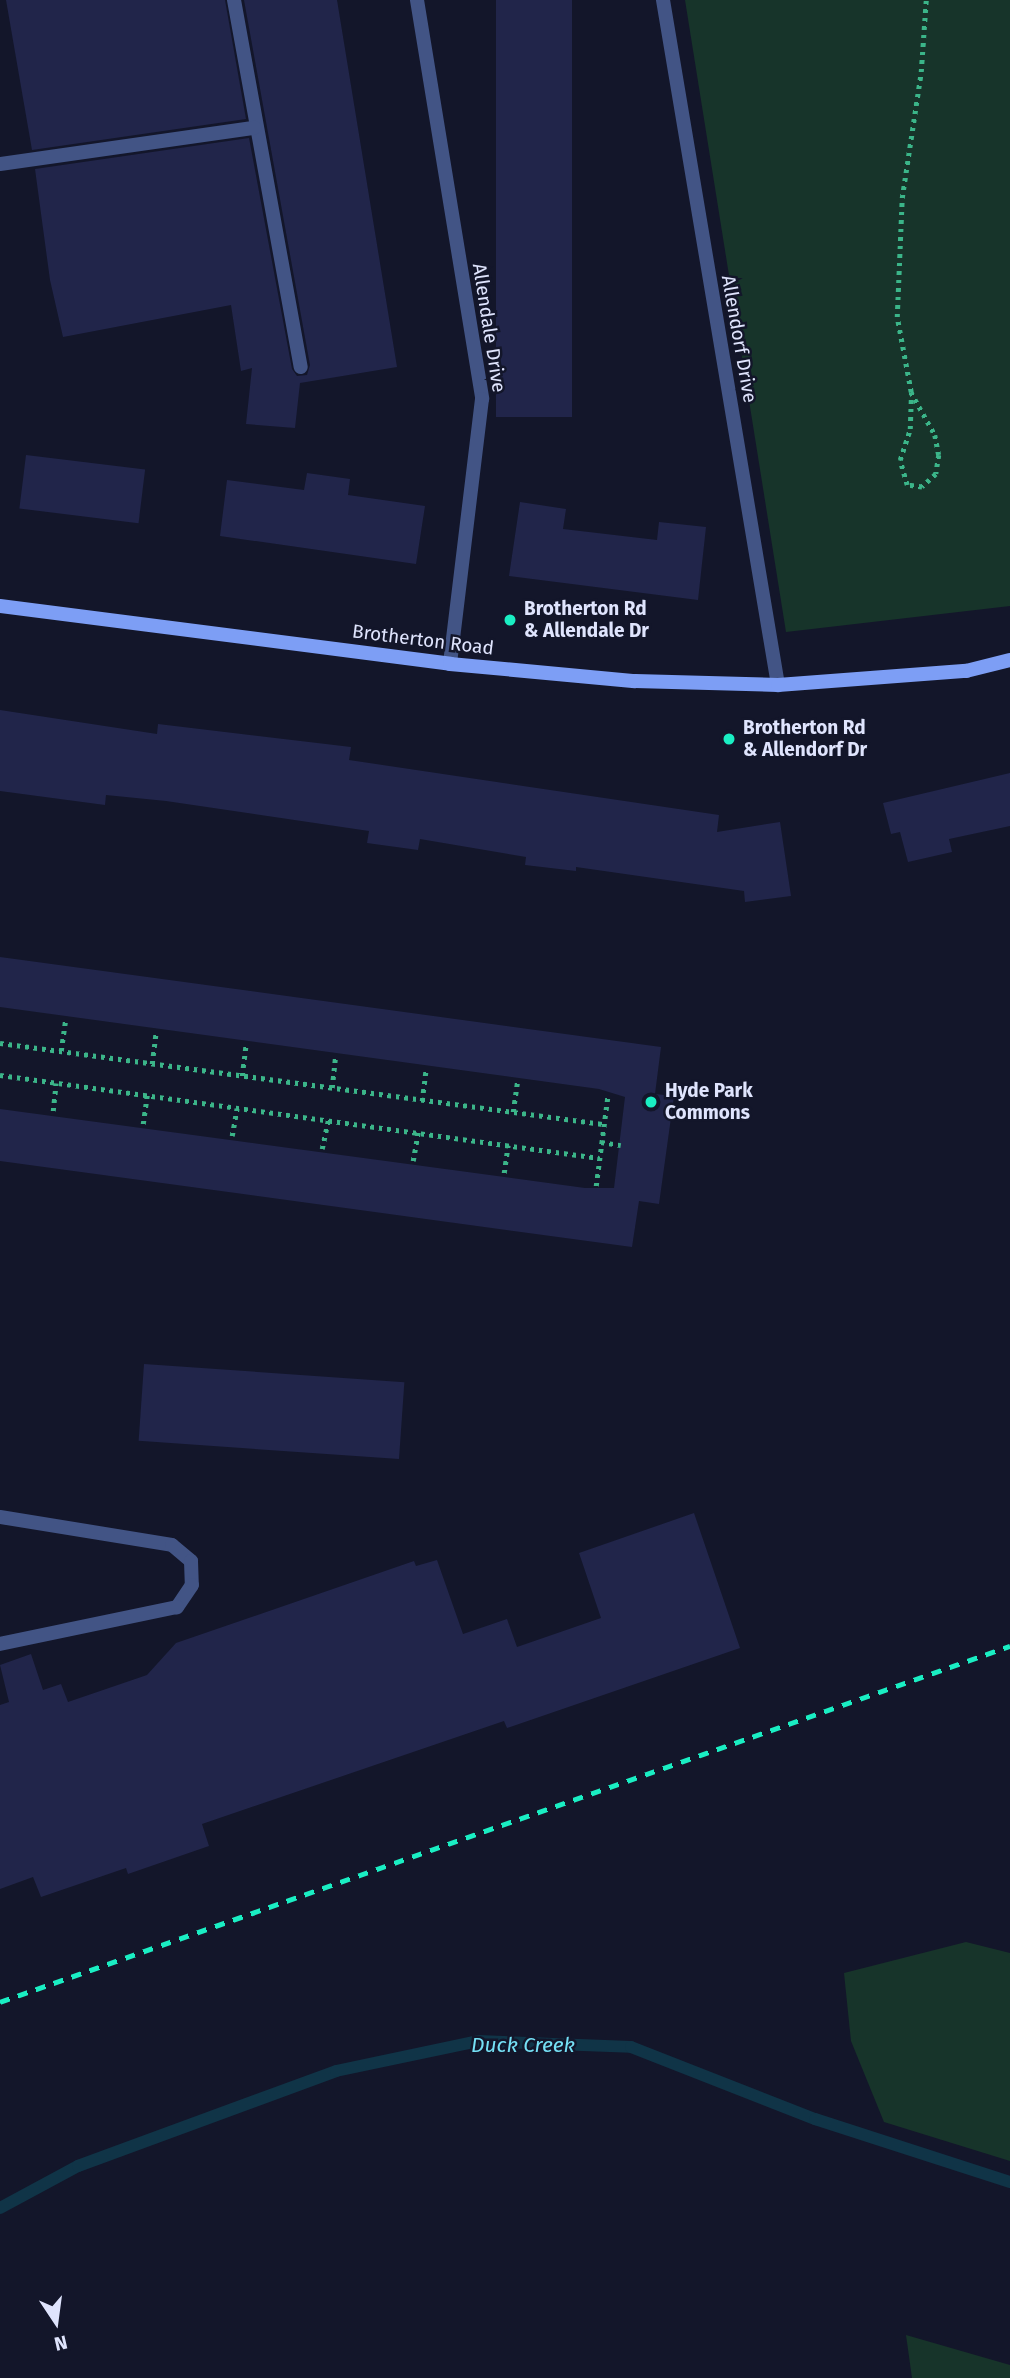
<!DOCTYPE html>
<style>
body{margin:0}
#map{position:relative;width:1010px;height:2378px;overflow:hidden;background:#13162a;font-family:"Fira Sans",sans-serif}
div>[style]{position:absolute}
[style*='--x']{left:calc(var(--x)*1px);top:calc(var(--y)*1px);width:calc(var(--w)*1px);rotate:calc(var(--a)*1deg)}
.green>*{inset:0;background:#17342a}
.stream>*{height:12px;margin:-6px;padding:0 6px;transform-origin:6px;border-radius:6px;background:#103447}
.building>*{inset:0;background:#21254a;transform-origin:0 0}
.path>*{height:4.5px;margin-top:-2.25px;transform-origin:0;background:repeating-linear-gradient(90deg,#3bb589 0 3.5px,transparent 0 8.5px)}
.lane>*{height:14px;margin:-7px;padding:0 7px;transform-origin:7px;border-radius:7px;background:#425485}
.street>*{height:14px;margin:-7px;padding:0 7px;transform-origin:7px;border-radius:7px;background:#425485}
.secondary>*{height:14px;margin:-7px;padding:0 7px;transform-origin:7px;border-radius:7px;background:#7d9ef5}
.rail>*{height:5px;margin-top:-2.5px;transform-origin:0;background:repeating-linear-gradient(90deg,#1aeec3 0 10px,transparent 0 19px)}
.dots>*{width:19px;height:19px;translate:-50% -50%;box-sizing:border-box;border:4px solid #13162a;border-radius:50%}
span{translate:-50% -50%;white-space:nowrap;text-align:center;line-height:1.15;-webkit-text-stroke:5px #13162a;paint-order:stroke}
.street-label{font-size:19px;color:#dfe4fd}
.poi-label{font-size:19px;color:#dfe4fd;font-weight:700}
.left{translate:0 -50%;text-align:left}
.water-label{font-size:21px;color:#75e0f5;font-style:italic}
.north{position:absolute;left:21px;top:2287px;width:70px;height:70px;-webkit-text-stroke:5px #13162a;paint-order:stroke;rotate:167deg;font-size:19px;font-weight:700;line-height:28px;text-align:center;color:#dfe4fd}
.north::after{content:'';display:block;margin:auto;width:24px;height:32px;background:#dfe4fd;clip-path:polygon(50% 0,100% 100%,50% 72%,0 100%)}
</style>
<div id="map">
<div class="green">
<i style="clip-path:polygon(685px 0,1010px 0,1010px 606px,786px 632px)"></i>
<i style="clip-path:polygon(966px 1942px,1010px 1953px,1010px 2161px,884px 2122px,851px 2041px,844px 1973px)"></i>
<i style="clip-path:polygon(906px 2335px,1010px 2365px,1010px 2378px,912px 2378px)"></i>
</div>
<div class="stream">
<i style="--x:0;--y:2208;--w:89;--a:-28.3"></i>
<i style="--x:78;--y:2166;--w:275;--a:-20.2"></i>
<i style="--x:336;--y:2071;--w:145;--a:-11.9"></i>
<i style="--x:478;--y:2041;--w:153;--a:2.2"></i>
<i style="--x:631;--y:2047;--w:198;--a:21.4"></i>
<i style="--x:815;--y:2119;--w:205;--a:17.9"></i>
</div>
<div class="building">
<i style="clip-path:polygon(6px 0,225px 0,246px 119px,32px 150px)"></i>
<i style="clip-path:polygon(244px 0,337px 0,397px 367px,300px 383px,295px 428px,246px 424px,252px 368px,241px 371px,231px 305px,63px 337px,50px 280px,35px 169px,249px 138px,292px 369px,297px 376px,307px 375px,310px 365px)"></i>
<i style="left:496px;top:0;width:76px;height:417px"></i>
<i style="left:26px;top:455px;width:120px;height:54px;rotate:7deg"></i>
<i style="clip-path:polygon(307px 473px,350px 479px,348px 495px,425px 506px,416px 564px,220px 536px,227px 480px,304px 490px)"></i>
<i style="clip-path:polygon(520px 502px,566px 509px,563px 529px,657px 540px,659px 522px,706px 527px,698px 600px,509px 576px)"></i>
<i style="clip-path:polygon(0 710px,157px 734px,158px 724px,351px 747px,349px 760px,719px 815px,717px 832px,780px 822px,791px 896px,745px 902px,744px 891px,576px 867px,576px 871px,525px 865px,526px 857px,420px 839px,418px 850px,367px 843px,369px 831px,166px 801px,106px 795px,105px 805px,0 791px)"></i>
<i style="clip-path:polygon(1010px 773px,1010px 826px,949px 839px,952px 852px,908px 862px,900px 832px,891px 834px,883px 803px)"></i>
<i style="clip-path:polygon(0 957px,661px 1047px,655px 1094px,674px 1096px,659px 1204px,639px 1201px,632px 1247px,0 1161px,0 1109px,585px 1188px,614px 1188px,625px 1097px,599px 1089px,0 1007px)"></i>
<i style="left:144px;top:1364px;width:261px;height:77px;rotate:4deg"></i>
<i style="clip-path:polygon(694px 1513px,740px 1648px,507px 1728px,504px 1721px,202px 1824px,209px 1846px,128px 1874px,126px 1868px,41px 1897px,33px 1877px,0 1889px,0 1705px,9px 1702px,0 1665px,31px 1654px,43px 1690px,61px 1684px,68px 1702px,147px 1675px,176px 1643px,414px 1561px,416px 1566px,437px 1560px,463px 1634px,507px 1619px,517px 1647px,601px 1618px,579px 1553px)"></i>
</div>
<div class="path">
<i style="--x:911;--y:392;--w:49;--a:60.8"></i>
<i style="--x:935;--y:435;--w:20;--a:79"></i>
<i style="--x:939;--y:455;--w:19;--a:99"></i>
<i style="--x:936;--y:474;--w:19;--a:137"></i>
<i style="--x:922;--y:487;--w:15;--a:-172"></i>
<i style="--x:907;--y:485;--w:26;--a:-106"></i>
<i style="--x:900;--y:460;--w:33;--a:-72"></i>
<i style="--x:910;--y:429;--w:37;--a:-88"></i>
<i style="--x:911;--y:392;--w:76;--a:-100.6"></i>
<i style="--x:897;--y:317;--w:119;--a:-87.6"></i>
<i style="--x:902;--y:198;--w:127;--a:-81.4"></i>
<i style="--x:921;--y:72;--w:72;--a:-86"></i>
<i style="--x:0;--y:1043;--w:608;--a:7.65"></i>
<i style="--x:61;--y:1051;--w:30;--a:-82"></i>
<i style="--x:152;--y:1064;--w:31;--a:-83"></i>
<i style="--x:0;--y:1075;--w:605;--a:7.89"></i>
<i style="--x:242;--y:1076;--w:31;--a:-83"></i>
<i style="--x:332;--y:1088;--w:30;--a:-84"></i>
<i style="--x:422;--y:1101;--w:31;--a:-83"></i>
<i style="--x:53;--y:1111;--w:28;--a:-84"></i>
<i style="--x:513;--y:1112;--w:30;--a:-82"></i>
<i style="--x:143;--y:1124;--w:29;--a:-82"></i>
<i style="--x:232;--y:1136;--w:28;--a:-80"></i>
<i style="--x:601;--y:1142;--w:20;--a:9"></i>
<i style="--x:322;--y:1149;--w:30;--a:-78"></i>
<i style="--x:413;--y:1161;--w:29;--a:-80"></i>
<i style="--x:504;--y:1173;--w:28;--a:-82"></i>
<i style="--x:596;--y:1186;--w:93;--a:-82.6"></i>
</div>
<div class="lane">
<i style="--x:234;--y:0;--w:373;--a:79.7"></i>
<i style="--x:663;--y:0;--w:695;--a:80.47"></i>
<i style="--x:0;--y:164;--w:257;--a:-8.1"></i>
<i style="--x:0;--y:1517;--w:174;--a:9.2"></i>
<i style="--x:172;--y:1545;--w:25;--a:40"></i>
<i style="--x:191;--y:1561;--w:24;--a:88"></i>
<i style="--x:192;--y:1585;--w:27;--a:124"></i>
<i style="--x:177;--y:1607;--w:181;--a:168.2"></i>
</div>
<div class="street">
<i style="--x:417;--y:0;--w:404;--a:80.7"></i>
<i style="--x:482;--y:399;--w:267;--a:96.9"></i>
</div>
<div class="secondary">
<i style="--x:0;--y:606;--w:454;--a:7.3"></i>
<i style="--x:450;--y:664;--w:186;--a:5.3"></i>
<i style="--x:635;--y:681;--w:143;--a:1.6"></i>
<i style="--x:778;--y:685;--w:189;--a:-4.3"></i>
<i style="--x:966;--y:671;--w:45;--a:-14"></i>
</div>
<div class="rail">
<i style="--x:0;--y:2002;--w:1071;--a:-19.42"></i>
</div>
<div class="dots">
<i style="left:510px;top:620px;background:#1aeec3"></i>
<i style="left:729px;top:739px;background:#1aeec3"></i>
<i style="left:651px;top:1102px;background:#1aeec3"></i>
</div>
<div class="street-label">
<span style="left:489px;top:328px;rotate:81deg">Allendale Drive</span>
<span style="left:739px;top:339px;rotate:80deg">Allendorf Drive</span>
<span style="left:423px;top:640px;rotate:7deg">Brotherton Road</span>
</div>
<div class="poi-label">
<span class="left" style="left:524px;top:620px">Brotherton Rd<br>&amp; Allendale Dr</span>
<span class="left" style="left:743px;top:739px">Brotherton Rd<br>&amp; Allendorf Dr</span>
<span class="left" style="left:665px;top:1102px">Hyde Park<br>Commons</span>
</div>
<div class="water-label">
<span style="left:523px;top:2045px">Duck Creek</span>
</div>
<div class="north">N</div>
</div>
